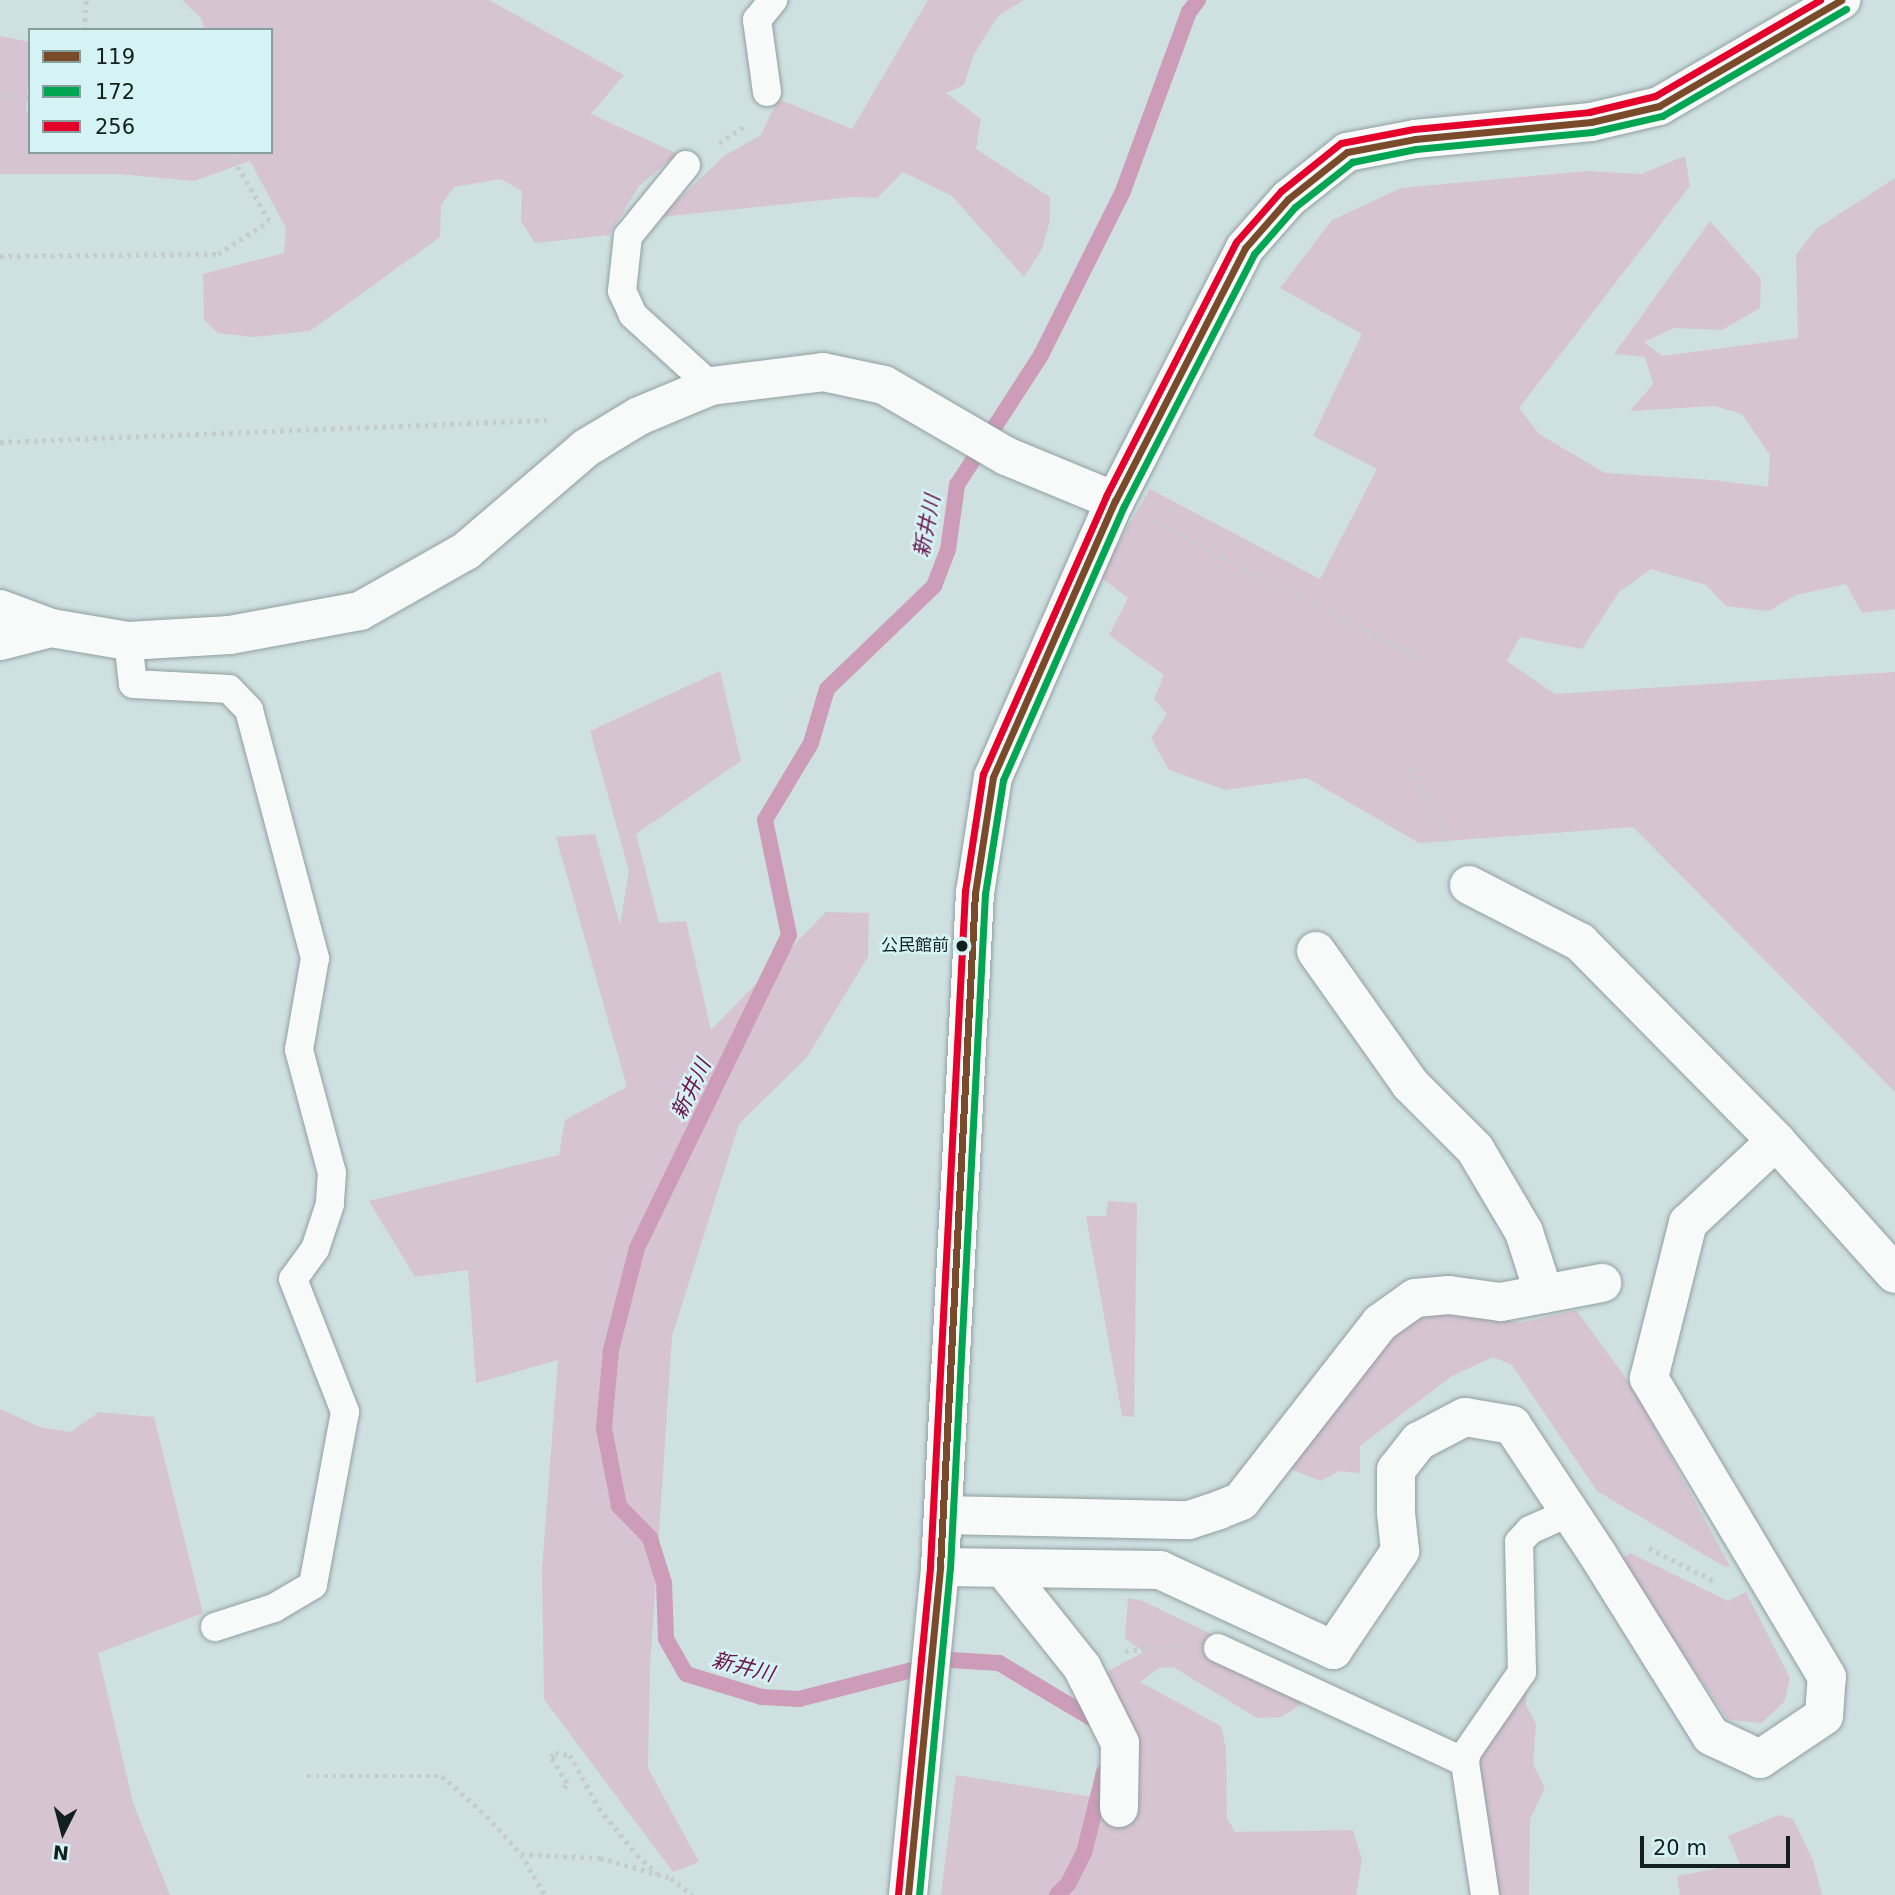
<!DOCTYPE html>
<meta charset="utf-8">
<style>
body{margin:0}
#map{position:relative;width:1895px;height:1895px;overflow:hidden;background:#cfe0e0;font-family:"DejaVu Sans","Noto Sans JP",sans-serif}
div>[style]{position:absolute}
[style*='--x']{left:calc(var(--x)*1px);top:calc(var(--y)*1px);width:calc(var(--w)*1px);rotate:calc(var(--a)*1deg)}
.green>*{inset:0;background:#d7c4d2}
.stream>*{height:16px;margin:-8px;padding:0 8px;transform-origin:8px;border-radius:8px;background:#cc9cb8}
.path>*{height:4.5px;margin-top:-2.25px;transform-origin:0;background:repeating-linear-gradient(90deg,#c6cccc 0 3.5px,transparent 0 8.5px)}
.roads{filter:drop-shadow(0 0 2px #919f9f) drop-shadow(0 0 2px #919f9f)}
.lane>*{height:28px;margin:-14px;padding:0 14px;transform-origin:14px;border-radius:14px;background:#f8fafa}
.street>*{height:38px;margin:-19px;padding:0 19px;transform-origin:19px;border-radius:19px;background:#f8fafa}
.secondary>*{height:38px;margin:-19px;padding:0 19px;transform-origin:19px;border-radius:19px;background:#f8fafa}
.bus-1>*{height:7px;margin:-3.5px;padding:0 3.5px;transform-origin:3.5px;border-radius:3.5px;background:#7a4b2a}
.bus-2>*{height:7px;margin:-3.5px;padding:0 3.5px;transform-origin:3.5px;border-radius:3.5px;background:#00a651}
.bus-3>*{height:7px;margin:-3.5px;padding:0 3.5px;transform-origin:3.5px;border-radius:3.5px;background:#e4002b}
.dots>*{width:19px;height:19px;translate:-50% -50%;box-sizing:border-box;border:4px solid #d5f3f5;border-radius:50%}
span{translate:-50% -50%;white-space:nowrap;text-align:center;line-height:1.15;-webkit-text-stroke:5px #d5f3f5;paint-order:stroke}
.bus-label{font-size:17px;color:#131f1f}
.right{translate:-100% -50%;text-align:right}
.water-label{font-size:21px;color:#6b114b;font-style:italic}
.legend{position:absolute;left:28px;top:28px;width:245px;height:126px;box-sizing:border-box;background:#d5f3f5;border:2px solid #879e9f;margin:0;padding:9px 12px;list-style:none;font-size:21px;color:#131f1f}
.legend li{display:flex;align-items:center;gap:14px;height:35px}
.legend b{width:35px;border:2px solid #879e9f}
.north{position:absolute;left:28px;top:1797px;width:70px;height:70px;-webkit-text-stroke:5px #d5f3f5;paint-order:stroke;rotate:186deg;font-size:19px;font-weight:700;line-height:28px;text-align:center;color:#131f1f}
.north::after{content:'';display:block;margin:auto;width:24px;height:32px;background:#131f1f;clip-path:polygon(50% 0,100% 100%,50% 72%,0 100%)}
.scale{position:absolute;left:1640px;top:1836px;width:150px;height:32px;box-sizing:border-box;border:4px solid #131f1f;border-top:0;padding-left:9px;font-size:21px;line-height:24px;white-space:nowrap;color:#131f1f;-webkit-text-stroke:5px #d5f3f5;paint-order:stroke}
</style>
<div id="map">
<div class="green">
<i style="clip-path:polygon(182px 0,489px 0,624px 75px,591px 114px,678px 154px,639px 186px,609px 235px,535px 243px,521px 221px,522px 191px,501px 179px,454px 187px,441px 205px,440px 237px,310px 331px,253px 337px,218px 333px,204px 320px,203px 274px,284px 253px,286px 228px,250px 161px,194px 181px,119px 174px,0 174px,0 36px,30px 42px,26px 111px,30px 112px,30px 152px,271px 152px,271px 30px,205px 30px,201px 18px)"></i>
<i style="clip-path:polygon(928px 0,1024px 0,998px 16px,973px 56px,964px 85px,946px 93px,981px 119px,976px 149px,1050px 197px,1050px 220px,1042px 249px,1024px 277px,952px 196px,903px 172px,877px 198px,852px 197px,660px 217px,724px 156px,761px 135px,778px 99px,852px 129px)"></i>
<i style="clip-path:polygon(1685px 156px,1690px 186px,1519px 408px,1539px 434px,1605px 473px,1713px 480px,1768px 487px,1770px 455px,1742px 414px,1714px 406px,1630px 411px,1653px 384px,1645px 357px,1614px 354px,1710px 221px,1761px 279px,1760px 308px,1722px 330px,1674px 328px,1644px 342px,1662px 356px,1798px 338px,1796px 255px,1816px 229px,1895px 178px,1895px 609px,1862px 613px,1846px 584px,1796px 595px,1769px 611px,1726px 606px,1706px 585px,1651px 569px,1619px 592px,1582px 649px,1520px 637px,1507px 661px,1555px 694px,1895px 672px,1895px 1092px,1633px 827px,1419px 843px,1307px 778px,1226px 790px,1169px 770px,1151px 738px,1167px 714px,1154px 699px,1164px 675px,1109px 635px,1128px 598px,1099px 576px,1150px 489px,1320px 579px,1377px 469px,1313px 436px,1362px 334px,1280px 288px,1332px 220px,1401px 188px,1587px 171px,1641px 174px)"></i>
<i style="clip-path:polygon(720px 671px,741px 761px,636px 834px,659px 923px,686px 921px,711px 1030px,826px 912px,869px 913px,868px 957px,807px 1057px,739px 1124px,672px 1336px,650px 1668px,648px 1768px,699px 1862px,673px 1872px,544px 1699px,542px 1569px,558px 1360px,476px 1383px,468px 1270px,415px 1277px,369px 1201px,559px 1155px,565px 1120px,627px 1087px,556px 837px,595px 834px,620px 925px,629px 871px,590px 731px)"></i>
<i style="clip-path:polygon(1108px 1201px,1137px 1203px,1134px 1417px,1122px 1416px,1086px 1216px,1106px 1216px)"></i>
<i style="clip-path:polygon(1445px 1306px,1520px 1323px,1576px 1310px,1634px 1389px,1730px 1566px,1725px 1567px,1597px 1491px,1512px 1365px,1493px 1357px,1452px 1376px,1360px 1446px,1360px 1473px,1339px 1471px,1321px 1481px,1288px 1468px,1400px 1324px)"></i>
<i style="clip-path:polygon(0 1409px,40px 1427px,71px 1432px,99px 1412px,154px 1417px,203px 1613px,98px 1653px,133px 1803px,170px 1895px,0 1895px)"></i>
<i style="clip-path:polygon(1630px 1553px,1728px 1601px,1746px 1592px,1790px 1678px,1785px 1701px,1762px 1723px,1728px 1720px,1620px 1560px)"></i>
<i style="clip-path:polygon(1128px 1598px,1143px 1601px,1215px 1636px,1305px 1702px,1281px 1717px,1257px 1718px,1173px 1667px,1159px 1668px,1140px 1682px,1221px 1726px,1226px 1749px,1227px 1818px,1235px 1832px,1353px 1830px,1362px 1860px,1356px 1895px,941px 1895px,956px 1775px,1093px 1797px,1088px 1818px,1121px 1818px,1095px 1678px,1144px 1652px,1125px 1638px)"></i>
<i style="clip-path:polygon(1527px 1685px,1526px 1705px,1536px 1724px,1533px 1764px,1545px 1788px,1530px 1819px,1529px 1895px,1486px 1895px,1469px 1766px)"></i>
<i style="clip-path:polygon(1778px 1815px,1793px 1819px,1813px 1860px,1822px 1895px,1680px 1895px,1677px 1876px,1740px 1864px,1728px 1836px)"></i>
</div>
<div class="stream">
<i style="--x:1101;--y:1724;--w:119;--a:-149.1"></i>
<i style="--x:999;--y:1663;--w:48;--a:-176.4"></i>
<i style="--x:951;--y:1660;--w:157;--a:165.6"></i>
<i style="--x:799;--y:1699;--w:37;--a:-177"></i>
<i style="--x:762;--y:1697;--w:79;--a:-163.2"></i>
<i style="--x:686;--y:1674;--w:40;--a:-119.7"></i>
<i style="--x:666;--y:1639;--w:56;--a:-92"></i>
<i style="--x:664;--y:1583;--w:47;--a:-107.3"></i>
<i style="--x:650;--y:1538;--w:45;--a:-134.1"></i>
<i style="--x:619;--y:1506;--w:79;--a:-100.9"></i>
<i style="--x:604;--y:1428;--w:78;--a:-84.9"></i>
<i style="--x:611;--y:1350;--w:105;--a:-75.7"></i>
<i style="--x:637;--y:1248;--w:348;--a:-64.1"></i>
<i style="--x:789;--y:935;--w:117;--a:-101.8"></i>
<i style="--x:765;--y:820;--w:90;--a:-59.1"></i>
<i style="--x:811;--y:743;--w:56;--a:-73.5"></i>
<i style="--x:827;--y:689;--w:149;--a:-43.9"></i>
<i style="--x:934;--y:586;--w:39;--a:-69"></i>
<i style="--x:948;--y:550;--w:66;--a:-82.1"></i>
<i style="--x:957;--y:485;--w:155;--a:-57.1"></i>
<i style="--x:1041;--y:355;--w:183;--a:-63.4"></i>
<i style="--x:1123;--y:191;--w:191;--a:-69.8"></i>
<i style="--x:1189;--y:12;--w:15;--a:-53"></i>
<i style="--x:1057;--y:1895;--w:16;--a:-45"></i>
<i style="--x:1068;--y:1884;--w:35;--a:-63"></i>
<i style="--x:1084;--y:1853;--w:83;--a:-76.1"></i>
</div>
<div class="path">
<i style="--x:84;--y:30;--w:30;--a:-86"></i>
<i style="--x:0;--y:95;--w:30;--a:6"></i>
<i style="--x:719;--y:143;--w:33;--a:-33"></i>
<i style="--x:0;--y:256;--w:218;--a:-0.5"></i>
<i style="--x:218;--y:254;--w:61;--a:-32.9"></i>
<i style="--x:269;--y:221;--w:80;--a:-120.1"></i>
<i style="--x:0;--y:442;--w:547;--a:-2.3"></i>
<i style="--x:1154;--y:521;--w:304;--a:27.2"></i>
<i style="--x:1413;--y:769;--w:83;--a:64.4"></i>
<i style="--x:1649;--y:1548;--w:75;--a:26.9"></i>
<i style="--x:1125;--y:1651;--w:54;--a:-6.3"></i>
<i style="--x:307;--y:1776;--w:135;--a:0"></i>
<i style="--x:442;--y:1776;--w:60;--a:41.6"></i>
<i style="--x:487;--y:1816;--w:51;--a:48.2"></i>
<i style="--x:521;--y:1854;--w:48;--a:59.7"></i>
<i style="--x:564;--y:1788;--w:6;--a:-59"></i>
<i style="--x:567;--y:1783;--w:31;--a:-122"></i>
<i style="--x:551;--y:1757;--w:6;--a:-45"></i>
<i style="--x:555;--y:1753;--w:15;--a:8"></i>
<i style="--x:570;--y:1755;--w:60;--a:61.3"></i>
<i style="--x:599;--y:1808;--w:60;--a:51"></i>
<i style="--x:637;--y:1855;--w:28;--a:42"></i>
<i style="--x:521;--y:1854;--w:79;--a:2.9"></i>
<i style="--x:600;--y:1858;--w:74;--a:15.7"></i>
<i style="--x:671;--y:1878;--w:27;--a:39"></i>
</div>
<div class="roads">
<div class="lane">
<i style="--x:767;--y:92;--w:73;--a:-97.9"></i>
<i style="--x:757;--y:20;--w:26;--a:-51"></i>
<i style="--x:686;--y:165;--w:92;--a:129.2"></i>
<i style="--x:628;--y:236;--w:55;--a:96.2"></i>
<i style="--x:622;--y:291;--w:26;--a:65"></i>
<i style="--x:633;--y:315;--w:105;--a:42.3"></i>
<i style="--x:128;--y:641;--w:43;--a:83.4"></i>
<i style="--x:133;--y:684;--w:96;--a:3"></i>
<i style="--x:229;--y:689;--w:29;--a:46"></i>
<i style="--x:249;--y:710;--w:257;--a:75.1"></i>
<i style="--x:315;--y:958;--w:93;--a:99.9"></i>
<i style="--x:299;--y:1050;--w:127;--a:75"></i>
<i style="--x:332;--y:1173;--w:31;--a:94"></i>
<i style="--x:330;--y:1204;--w:47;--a:108.4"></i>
<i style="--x:315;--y:1249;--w:37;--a:126"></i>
<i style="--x:293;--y:1279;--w:143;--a:68.6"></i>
<i style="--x:345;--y:1412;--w:176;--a:100.5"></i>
<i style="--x:313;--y:1585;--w:45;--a:149.5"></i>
<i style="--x:274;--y:1608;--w:62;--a:162.1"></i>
<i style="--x:1218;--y:1648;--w:272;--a:24.8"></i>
<i style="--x:1485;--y:1895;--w:134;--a:-98.6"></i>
<i style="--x:1465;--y:1762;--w:10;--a:-79"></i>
<i style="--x:1467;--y:1752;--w:97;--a:-55.5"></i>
<i style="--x:1522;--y:1672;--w:130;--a:-91.3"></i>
<i style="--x:1519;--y:1542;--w:16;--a:-47"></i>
<i style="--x:1530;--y:1530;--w:44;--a:-24.2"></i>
</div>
<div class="street">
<i style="--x:0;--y:609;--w:54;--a:20.4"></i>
<i style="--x:0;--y:641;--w:53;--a:-14.3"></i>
<i style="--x:51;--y:628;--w:78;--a:9.6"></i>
<i style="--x:128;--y:641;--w:102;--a:-3.4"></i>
<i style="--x:230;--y:635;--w:132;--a:-10.5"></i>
<i style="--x:360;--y:611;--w:122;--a:-29.5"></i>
<i style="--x:466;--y:551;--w:158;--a:-40.6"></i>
<i style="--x:586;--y:448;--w:62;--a:-31.1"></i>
<i style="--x:639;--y:416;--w:78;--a:-22.6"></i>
<i style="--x:711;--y:386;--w:113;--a:-7.1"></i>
<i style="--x:823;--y:372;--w:62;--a:12"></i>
<i style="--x:884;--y:385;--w:141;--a:30.2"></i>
<i style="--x:1006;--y:456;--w:118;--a:22.4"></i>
<i style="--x:1469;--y:885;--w:125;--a:27.2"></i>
<i style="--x:1580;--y:942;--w:279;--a:45.4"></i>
<i style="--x:1316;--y:951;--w:163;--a:54.7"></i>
<i style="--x:1410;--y:1084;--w:92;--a:45"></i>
<i style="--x:1475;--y:1149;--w:96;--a:59.4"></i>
<i style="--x:1524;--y:1232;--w:65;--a:72.1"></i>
<i style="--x:943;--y:1515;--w:246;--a:1.2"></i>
<i style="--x:1189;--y:1520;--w:32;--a:-18"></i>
<i style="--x:1219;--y:1510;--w:24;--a:-22"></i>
<i style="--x:1241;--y:1501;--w:226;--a:-52"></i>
<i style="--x:1380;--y:1323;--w:43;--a:-35.5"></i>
<i style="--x:1415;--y:1298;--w:34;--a:-5"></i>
<i style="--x:1449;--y:1295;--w:52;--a:7.7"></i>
<i style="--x:1501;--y:1302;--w:103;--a:-10.7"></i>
<i style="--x:940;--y:1567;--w:220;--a:0.8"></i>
<i style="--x:1160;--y:1570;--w:191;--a:24.8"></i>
<i style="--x:1333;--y:1650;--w:120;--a:-55.9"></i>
<i style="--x:1400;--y:1551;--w:39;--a:-96"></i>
<i style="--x:1396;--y:1512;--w:42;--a:-90"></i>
<i style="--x:1396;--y:1470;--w:37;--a:-52"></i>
<i style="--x:1419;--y:1441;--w:52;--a:-27.6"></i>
<i style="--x:1465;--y:1417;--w:48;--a:9.7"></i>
<i style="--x:1512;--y:1425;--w:156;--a:56.5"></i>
<i style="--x:1598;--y:1555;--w:213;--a:58"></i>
<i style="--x:1711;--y:1736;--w:54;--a:25.1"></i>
<i style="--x:1760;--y:1759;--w:77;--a:-33.9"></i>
<i style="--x:1824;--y:1716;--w:39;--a:-86"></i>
<i style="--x:1827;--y:1677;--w:348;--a:-120.8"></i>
<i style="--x:1649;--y:1378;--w:160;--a:-75.9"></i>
<i style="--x:1688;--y:1223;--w:120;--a:-43"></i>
<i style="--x:1776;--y:1141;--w:178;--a:48.2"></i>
<i style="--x:1003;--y:1568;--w:127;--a:51.4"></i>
<i style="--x:1082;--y:1667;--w:85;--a:63.4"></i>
<i style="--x:1120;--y:1743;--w:65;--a:90.9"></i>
</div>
<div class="secondary">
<i style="--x:908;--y:1895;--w:330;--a:-84.4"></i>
<i style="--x:940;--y:1567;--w:675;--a:-87.03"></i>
<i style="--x:975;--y:893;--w:117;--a:-81.2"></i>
<i style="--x:993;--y:777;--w:302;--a:-66.2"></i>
<i style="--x:1115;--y:501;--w:284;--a:-62.8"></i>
<i style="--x:1245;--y:248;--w:65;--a:-48.7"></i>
<i style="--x:1288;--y:199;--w:75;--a:-38.5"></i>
<i style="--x:1347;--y:152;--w:69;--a:-10.8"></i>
<i style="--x:1415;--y:139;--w:177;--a:-5.5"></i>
<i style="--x:1591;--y:122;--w:70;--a:-13.2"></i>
<i style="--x:1659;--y:106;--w:211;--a:-30.2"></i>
</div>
</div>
<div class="bus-1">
<i style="--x:908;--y:1895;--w:330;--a:-84.4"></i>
<i style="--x:940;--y:1567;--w:675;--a:-87.03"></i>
<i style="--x:975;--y:893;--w:117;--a:-81.2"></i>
<i style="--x:993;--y:777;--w:302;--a:-66.2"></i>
<i style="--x:1115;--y:501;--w:284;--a:-62.8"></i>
<i style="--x:1245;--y:248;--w:65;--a:-48.7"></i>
<i style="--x:1288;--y:199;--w:75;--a:-38.5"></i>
<i style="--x:1347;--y:152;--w:69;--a:-10.8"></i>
<i style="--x:1415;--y:139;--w:177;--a:-5.5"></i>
<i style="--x:1591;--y:122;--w:70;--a:-13.2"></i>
<i style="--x:1659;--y:106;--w:211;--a:-30.2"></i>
</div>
<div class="bus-2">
<i style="--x:919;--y:1895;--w:328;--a:-84.6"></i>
<i style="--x:950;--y:1568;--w:675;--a:-87.03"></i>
<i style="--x:985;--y:894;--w:115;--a:-81"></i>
<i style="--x:1003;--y:780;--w:300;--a:-66.2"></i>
<i style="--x:1124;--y:506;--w:284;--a:-62.7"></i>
<i style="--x:1254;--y:254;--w:62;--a:-48.9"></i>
<i style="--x:1295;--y:207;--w:73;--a:-38.3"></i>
<i style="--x:1352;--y:162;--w:65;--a:-11.5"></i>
<i style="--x:1416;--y:149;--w:177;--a:-5.5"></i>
<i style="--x:1592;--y:132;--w:72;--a:-12.9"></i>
<i style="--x:1662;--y:116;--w:213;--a:-30.2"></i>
</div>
<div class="bus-3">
<i style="--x:898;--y:1894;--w:330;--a:-84.4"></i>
<i style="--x:930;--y:1566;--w:676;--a:-87.03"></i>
<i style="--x:965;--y:891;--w:118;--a:-81.3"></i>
<i style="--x:983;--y:774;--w:304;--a:-66.1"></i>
<i style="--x:1106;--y:496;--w:285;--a:-62.9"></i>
<i style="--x:1236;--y:242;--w:68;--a:-48.6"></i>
<i style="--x:1281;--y:191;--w:77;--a:-38.7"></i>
<i style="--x:1341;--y:143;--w:74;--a:-10.9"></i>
<i style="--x:1414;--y:129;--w:176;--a:-5.5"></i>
<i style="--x:1589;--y:112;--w:68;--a:-13.6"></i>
<i style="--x:1655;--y:96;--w:191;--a:-30.2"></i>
</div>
<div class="dots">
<i style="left:962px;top:946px;background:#131f1f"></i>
</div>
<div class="bus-label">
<span class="right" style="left:949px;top:946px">公民館前</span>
</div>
<div class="water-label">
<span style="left:927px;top:526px;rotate:-79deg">新井川</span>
<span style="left:691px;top:1089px;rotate:-64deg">新井川</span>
<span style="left:743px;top:1667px;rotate:14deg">新井川</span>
</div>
<ul class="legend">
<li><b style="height:9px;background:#7a4b2a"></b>119</li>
<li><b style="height:9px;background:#00a651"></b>172</li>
<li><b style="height:9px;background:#e4002b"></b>256</li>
</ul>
<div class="north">N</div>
<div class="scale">20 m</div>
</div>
